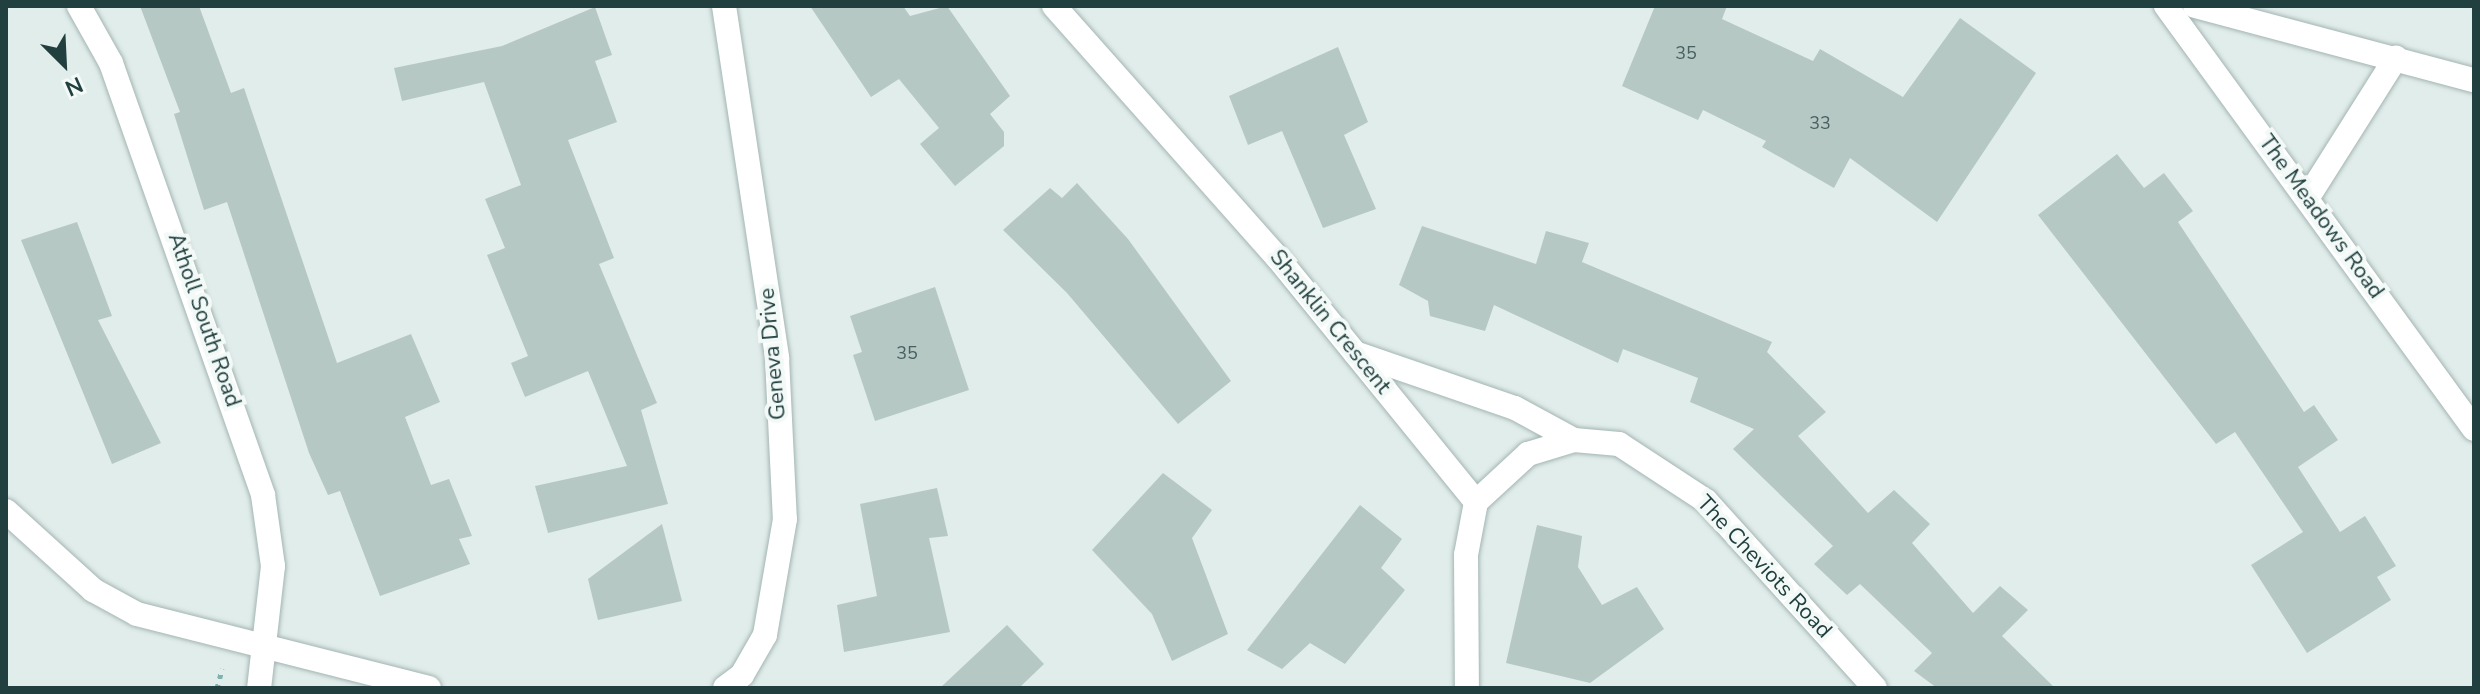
<!DOCTYPE html>
<style>
body{margin:0}
#map{position:relative;width:2480px;height:694px;overflow:hidden;background:#e1edea;font-family:"Nunito Sans",sans-serif}
div>[style]{position:absolute}
[style*='--x']{left:calc(var(--x)*1px);top:calc(var(--y)*1px);width:calc(var(--w)*1px);rotate:calc(var(--a)*1deg)}
.building>*{inset:0;background:#b6c8c4}
.path>*{height:5px;margin-top:-2.5px;transform-origin:0;background:repeating-linear-gradient(90deg,#7fb2ae 0 4px,transparent 0 10px)}
.roads{filter:drop-shadow(0 0 2px #a3b5b3) drop-shadow(0 0 2px #a3b5b3)}
.street>*{height:24px;margin:-12px;padding:0 12px;transform-origin:12px;border-radius:12px;background:#fff}
.secondary>*{height:24px;margin:-12px;padding:0 12px;transform-origin:12px;border-radius:12px;background:#fff}
span{translate:-50% -50%;white-space:nowrap;text-align:center;line-height:1.15;-webkit-text-stroke:8px #f2f9f7;paint-order:stroke}
.number-label{font-size:18px;color:#466160}
.number-label span{-webkit-text-stroke-width:0}
.street-label{font-size:22px;color:#203f3e}
.frame{position:absolute;inset:0;border:8px solid #203f3e;pointer-events:none}
.north{position:absolute;left:24px;top:24px;width:80px;height:80px;-webkit-text-stroke:6px #f2f9f7;paint-order:stroke;rotate:156deg;font-size:22px;font-weight:700;line-height:32px;text-align:center;color:#203f3e}
.north::after{content:'';display:block;margin:auto;width:28px;height:36px;background:#203f3e;clip-path:polygon(50% 0,100% 100%,50% 72%,0 100%)}
</style>
<div id="map">
<div class="building">
<i style="clip-path:polygon(140px 6px,199px 6px,231px 93px,244px 88px,337px 363px,411px 334px,440px 402px,405px 417px,431px 485px,449px 479px,472px 536px,459px 539px,470px 564px,380px 596px,340px 491px,328px 495px,309px 453px,227px 202px,204px 210px,174px 114px,180px 112px)"></i>
<i style="clip-path:polygon(810px 6px,903px 6px,910px 16px,947px 6px,1010px 96px,990px 114px,1004px 132px,1004px 146px,955px 186px,920px 144px,939px 128px,899px 79px,871px 97px)"></i>
<i style="clip-path:polygon(1655px 6px,1727px 6px,1722px 19px,1813px 61px,1820px 49px,1903px 97px,1960px 18px,2036px 73px,1937px 222px,1850px 158px,1834px 188px,1762px 147px,1766px 141px,1703px 110px,1698px 120px,1622px 86px)"></i>
<i style="clip-path:polygon(595px 7px,612px 55px,595px 61px,617px 122px,568px 140px,614px 258px,599px 264px,657px 403px,641px 410px,668px 504px,548px 533px,535px 486px,627px 466px,588px 371px,525px 397px,511px 363px,528px 356px,487px 255px,505px 248px,485px 199px,521px 185px,484px 82px,402px 101px,394px 68px,502px 46px)"></i>
<i style="clip-path:polygon(1338px 47px,1368px 122px,1344px 135px,1376px 209px,1323px 228px,1282px 131px,1248px 145px,1229px 96px)"></i>
<i style="clip-path:polygon(2117px 154px,2144px 188px,2164px 173px,2193px 211px,2178px 222px,2304px 412px,2314px 405px,2338px 440px,2298px 467px,2340px 532px,2365px 516px,2396px 566px,2377px 577px,2391px 600px,2307px 653px,2251px 565px,2303px 532px,2235px 432px,2216px 444px,2038px 215px)"></i>
<i style="clip-path:polygon(1077px 183px,1128px 239px,1231px 381px,1178px 424px,1067px 293px,1003px 230px,1050px 188px,1062px 198px)"></i>
<i style="clip-path:polygon(77px 222px,112px 316px,98px 320px,161px 443px,112px 464px,21px 240px)"></i>
<i style="clip-path:polygon(1422px 226px,1536px 264px,1546px 231px,1589px 243px,1582px 262px,1772px 342px,1767px 352px,1826px 412px,1798px 436px,1868px 513px,1894px 490px,1930px 524px,1912px 543px,1973px 613px,2000px 586px,2028px 610px,2002px 636px,2055px 688px,1937px 688px,1914px 671px,1932px 653px,1860px 584px,1847px 595px,1814px 564px,1833px 546px,1733px 449px,1754px 429px,1690px 402px,1698px 378px,1623px 349px,1618px 363px,1494px 305px,1485px 331px,1430px 316px,1428px 301px,1399px 285px)"></i>
<i style="clip-path:polygon(935px 287px,969px 390px,875px 421px,853px 355px,862px 352px,850px 316px)"></i>
<i style="clip-path:polygon(1163px 473px,1212px 510px,1192px 538px,1228px 634px,1172px 661px,1152px 614px,1092px 550px)"></i>
<i style="clip-path:polygon(937px 488px,948px 536px,929px 538px,950px 632px,844px 652px,837px 605px,877px 596px,860px 504px)"></i>
<i style="clip-path:polygon(1360px 505px,1402px 539px,1381px 568px,1405px 590px,1345px 664px,1310px 643px,1282px 669px,1247px 650px)"></i>
<i style="clip-path:polygon(662px 524px,682px 601px,598px 620px,588px 579px)"></i>
<i style="clip-path:polygon(1537px 525px,1582px 536px,1578px 567px,1602px 605px,1637px 587px,1664px 629px,1590px 683px,1506px 663px)"></i>
<i style="clip-path:polygon(1007px 625px,1044px 664px,1019px 688px,940px 688px)"></i>
</div>
<div class="path">
<i style="--x:217;--y:688;--w:20;--a:-75"></i>
</div>
<div class="roads">
<div class="street">
<i style="--x:79;--y:6;--w:65;--a:60.7"></i>
<i style="--x:111;--y:63;--w:458;--a:70.6"></i>
<i style="--x:263;--y:495;--w:72;--a:82"></i>
<i style="--x:273;--y:566;--w:123;--a:96.5"></i>
<i style="--x:1054;--y:6;--w:336;--a:48.4"></i>
<i style="--x:1277;--y:257;--w:316;--a:50.9"></i>
<i style="--x:1476;--y:502;--w:54;--a:100.7"></i>
<i style="--x:1466;--y:555;--w:133;--a:89.6"></i>
<i style="--x:2166;--y:6;--w:523;--a:53.94"></i>
<i style="--x:2195;--y:6;--w:289;--a:14.9"></i>
<i style="--x:2308;--y:197;--w:165;--a:-57.7"></i>
<i style="--x:1355;--y:353;--w:169;--a:19"></i>
<i style="--x:1515;--y:408;--w:67;--a:28.5"></i>
<i style="--x:1476;--y:502;--w:71;--a:-42.7"></i>
<i style="--x:1528;--y:454;--w:48;--a:-16.9"></i>
<i style="--x:1574;--y:440;--w:45;--a:5.1"></i>
<i style="--x:1619;--y:444;--w:104;--a:33.2"></i>
<i style="--x:1706;--y:501;--w:252;--a:47.9"></i>
</div>
<div class="secondary">
<i style="--x:724;--y:6;--w:356;--a:81.4"></i>
<i style="--x:777;--y:358;--w:161;--a:87.2"></i>
<i style="--x:785;--y:519;--w:118;--a:99.8"></i>
<i style="--x:765;--y:635;--w:46;--a:119.9"></i>
<i style="--x:742;--y:675;--w:21;--a:143"></i>
<i style="--x:6;--y:511;--w:118;--a:42.2"></i>
<i style="--x:93;--y:590;--w:50;--a:28.6"></i>
<i style="--x:137;--y:614;--w:301;--a:14.2"></i>
</div>
</div>
<div class="number-label">
<span style="left:1686px;top:53px">35</span>
<span style="left:1820px;top:123px">33</span>
<span style="left:907px;top:353px">35</span>
</div>
<div class="street-label">
<span style="left:2321px;top:217px;rotate:54deg">The Meadows Road</span>
<span style="left:204px;top:320px;rotate:71deg">Atholl South Road</span>
<span style="left:1330px;top:322px;rotate:51deg">Shanklin Crescent</span>
<span style="left:773px;top:354px;rotate:-95deg">Geneva Drive</span>
<span style="left:1764px;top:567px;rotate:47deg">The Cheviots Road</span>
</div>
<div class="frame"></div>
<div class="north">N</div>
</div>
